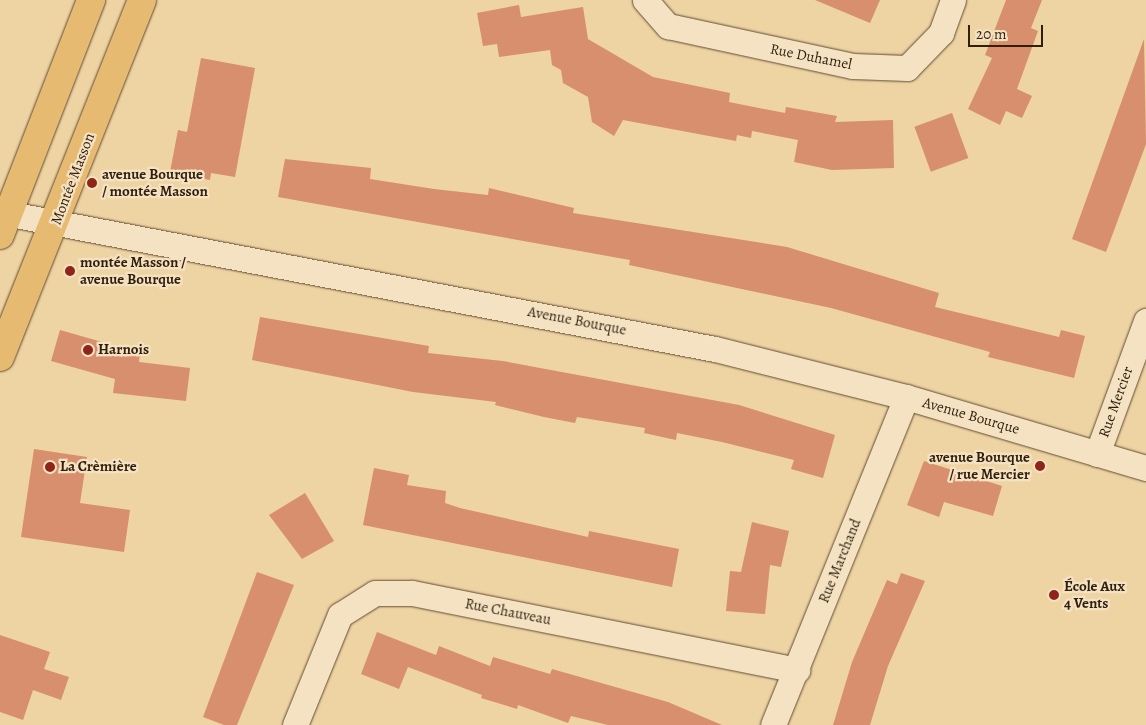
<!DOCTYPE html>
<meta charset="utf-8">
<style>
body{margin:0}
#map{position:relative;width:1146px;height:725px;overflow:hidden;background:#eed3a3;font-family:Alegreya,serif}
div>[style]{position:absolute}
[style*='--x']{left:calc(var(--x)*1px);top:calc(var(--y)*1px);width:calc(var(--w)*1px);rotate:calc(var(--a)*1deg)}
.building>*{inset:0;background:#d78f6d;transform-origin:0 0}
.roads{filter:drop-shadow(0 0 1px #604c32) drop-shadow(0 0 1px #604c32)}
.minor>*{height:25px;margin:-12.5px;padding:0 12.5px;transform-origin:12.5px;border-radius:12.5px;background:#f4e2c3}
.major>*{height:28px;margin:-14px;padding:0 14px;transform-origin:14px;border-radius:14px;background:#e7ba72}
.dots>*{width:14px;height:14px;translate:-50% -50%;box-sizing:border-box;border:2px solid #f4e2c3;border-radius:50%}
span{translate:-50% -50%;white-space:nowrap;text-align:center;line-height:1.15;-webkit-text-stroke:4.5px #f4e2c3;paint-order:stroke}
.street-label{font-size:15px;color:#311f0d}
.poi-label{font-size:15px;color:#311f0d;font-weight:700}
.left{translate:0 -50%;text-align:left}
.right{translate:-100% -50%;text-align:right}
.scale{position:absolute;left:968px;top:25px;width:75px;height:22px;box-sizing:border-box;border:2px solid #311f0d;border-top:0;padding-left:6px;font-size:15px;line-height:18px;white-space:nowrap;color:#311f0d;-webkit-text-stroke:4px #f4e2c3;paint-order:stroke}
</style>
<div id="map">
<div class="building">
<i style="clip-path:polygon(815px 0,880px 0,870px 23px)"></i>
<i style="clip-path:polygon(1006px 0,1042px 0,1031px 28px,1038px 31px,1017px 89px,1032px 96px,1022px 118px,1006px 111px,1000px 125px,968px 109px,992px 58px,985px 55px)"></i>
<i style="clip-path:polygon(519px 5px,521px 17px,583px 7px,588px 39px,653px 77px,730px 93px,729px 102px,785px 113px,786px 107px,837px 116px,835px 122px,893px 120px,894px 168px,832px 170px,794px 162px,798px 140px,752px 131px,751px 138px,737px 135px,736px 141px,623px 120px,614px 136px,592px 122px,588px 97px,563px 83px,561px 70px,552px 65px,550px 50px,499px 57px,497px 44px,483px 46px,477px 13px)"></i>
<i style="clip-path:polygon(1144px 39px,1146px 144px,1106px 252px,1072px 239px)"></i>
<i style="clip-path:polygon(201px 58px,255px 68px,235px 177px,211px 173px,210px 180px,170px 172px,178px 130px,187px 132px)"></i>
<i style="left:952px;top:113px;width:48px;height:40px;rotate:70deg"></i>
<i style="clip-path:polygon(285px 159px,371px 168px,370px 179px,434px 189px,488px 195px,489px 188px,574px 208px,573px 213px,787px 247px,939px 293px,935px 307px,1059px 337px,1061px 330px,1085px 336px,1074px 378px,988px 357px,990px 352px,831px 308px,629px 265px,630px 260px,278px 197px)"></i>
<i style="clip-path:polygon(260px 317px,429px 346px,428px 353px,503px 361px,739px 405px,835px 435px,823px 478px,791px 469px,794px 460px,722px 442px,677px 433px,676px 440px,644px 433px,645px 428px,577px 417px,575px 423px,544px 417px,495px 405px,496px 402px,413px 392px,252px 360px)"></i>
<i style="clip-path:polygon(60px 330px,109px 344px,108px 351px,140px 354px,139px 362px,190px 368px,186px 401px,113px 393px,115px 379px,51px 361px)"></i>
<i style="clip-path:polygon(34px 449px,87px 457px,80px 503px,130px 510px,124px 552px,21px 537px)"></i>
<i style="clip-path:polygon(924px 461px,1002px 486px,993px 516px,944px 502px,939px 517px,907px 505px)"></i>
<i style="clip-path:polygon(374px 468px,409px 475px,407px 485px,446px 491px,445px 503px,460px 508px,588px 537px,589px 531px,679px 549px,672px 587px,363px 525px)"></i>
<i style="clip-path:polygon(305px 493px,334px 541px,302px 559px,269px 515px)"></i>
<i style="clip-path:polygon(752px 522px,789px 531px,781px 567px,770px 565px,765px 614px,726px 611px,730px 571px,741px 572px)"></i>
<i style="clip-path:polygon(257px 572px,294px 585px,237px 725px,224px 725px,203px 717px)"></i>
<i style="clip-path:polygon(901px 573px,925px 581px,888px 666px,870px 725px,833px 725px,852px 662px,887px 580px,897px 584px)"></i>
<i style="clip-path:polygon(377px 632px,436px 655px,439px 646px,490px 666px,493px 657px,550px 674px,552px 669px,668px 702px,722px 725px,608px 725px,571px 716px,568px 723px,518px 705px,517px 709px,481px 698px,482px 695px,408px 667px,399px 689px,361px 674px)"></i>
<i style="clip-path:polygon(0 635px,50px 652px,44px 669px,69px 677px,61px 700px,33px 690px,23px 720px,0 712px)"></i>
</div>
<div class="roads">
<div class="minor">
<i style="--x:645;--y:0;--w:35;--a:49"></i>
<i style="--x:668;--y:26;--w:189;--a:12.2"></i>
<i style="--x:853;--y:66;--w:54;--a:2.1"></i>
<i style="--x:907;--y:68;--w:49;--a:-45.8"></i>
<i style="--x:941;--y:33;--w:35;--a:-70"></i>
<i style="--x:0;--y:212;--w:728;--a:10.85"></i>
<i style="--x:715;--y:349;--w:197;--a:14.1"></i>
<i style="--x:906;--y:397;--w:250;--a:16.5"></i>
<i style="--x:1097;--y:454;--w:142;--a:-69.8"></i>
<i style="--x:295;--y:725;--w:119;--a:-67.8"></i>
<i style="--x:340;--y:615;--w:41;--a:-32.2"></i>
<i style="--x:375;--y:593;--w:37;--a:0"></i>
<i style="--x:412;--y:593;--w:393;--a:11.3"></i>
<i style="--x:773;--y:725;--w:354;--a:-67.9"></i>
</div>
<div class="major">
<i style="--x:0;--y:235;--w:252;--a:-68.8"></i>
<i style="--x:0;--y:357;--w:384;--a:-68.3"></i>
</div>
</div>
<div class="dots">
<i style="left:92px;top:183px;background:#8f2418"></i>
<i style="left:70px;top:271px;background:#8f2418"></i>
<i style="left:88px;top:350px;background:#8f2418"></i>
<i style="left:1040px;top:466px;background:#8f2418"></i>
<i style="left:50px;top:467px;background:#8f2418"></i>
<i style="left:1054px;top:595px;background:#8f2418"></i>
</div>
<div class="street-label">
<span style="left:811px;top:57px;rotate:11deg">Rue Duhamel</span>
<span style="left:73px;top:179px;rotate:-69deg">Montée Masson</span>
<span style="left:577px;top:321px;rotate:11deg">Avenue Bourque</span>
<span style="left:1116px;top:402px;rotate:-70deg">Rue Mercier</span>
<span style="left:971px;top:416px;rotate:16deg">Avenue Bourque</span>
<span style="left:840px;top:561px;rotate:-68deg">Rue Marchand</span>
<span style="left:508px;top:612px;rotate:11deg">Rue Chauveau</span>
</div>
<div class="poi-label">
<span class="left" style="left:102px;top:183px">avenue Bourque<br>/ montée Masson</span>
<span class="left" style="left:80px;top:271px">montée Masson /<br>avenue Bourque</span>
<span class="left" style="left:98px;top:350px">Harnois</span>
<span class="right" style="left:1030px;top:466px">avenue Bourque<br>/ rue Mercier</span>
<span class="left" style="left:60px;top:467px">La Crèmière</span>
<span class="left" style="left:1064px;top:595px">École Aux<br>4 Vents</span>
</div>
<div class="scale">20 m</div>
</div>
